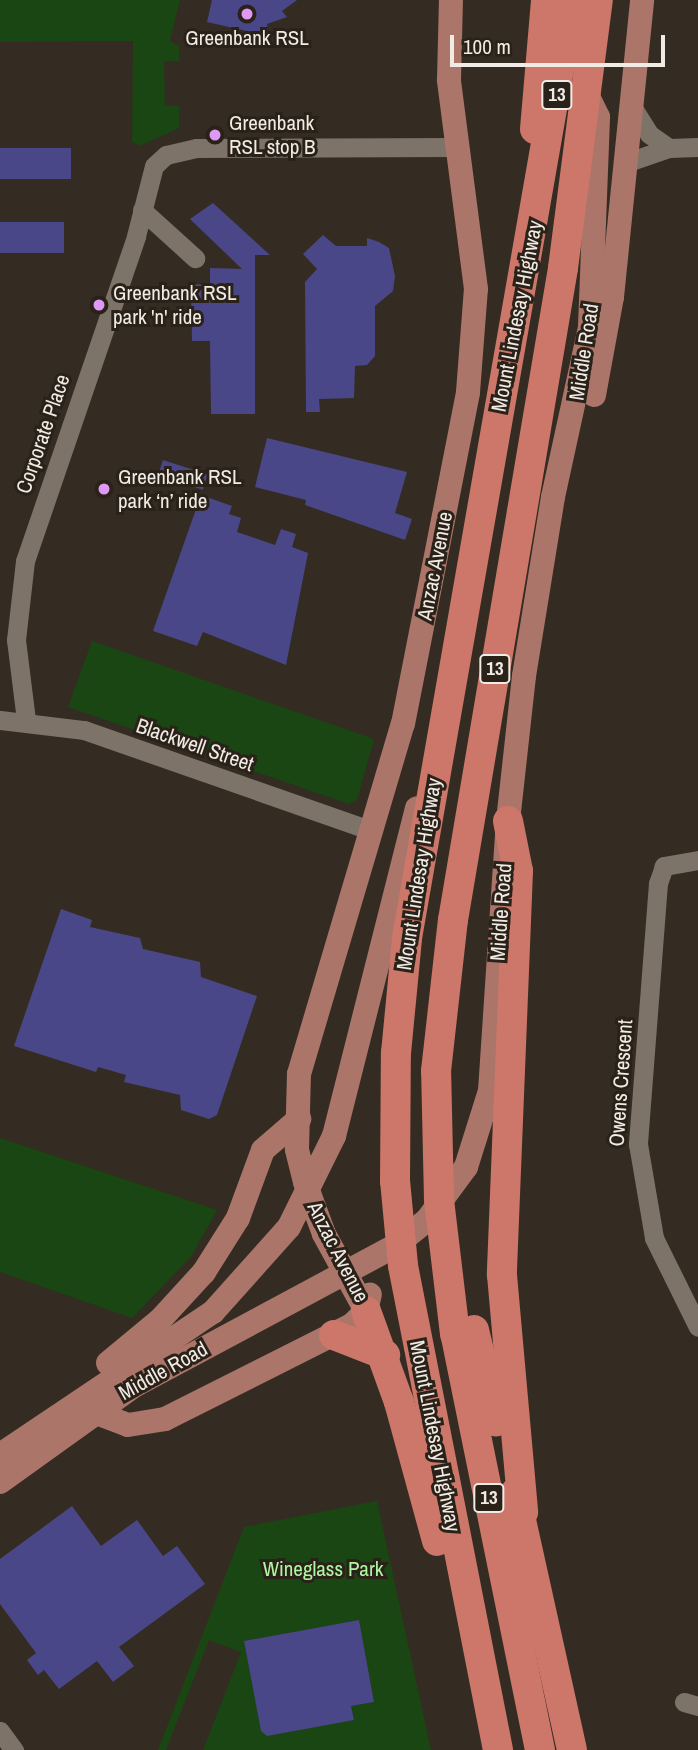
<!DOCTYPE html>
<meta charset="utf-8">
<style>
body{margin:0}
#map{position:relative;width:698px;height:1750px;overflow:hidden;background:#342c22;font-family:"Archivo Narrow",sans-serif}
div>[style]{position:absolute}
[style*='--x']{left:calc(var(--x)*1px);top:calc(var(--y)*1px);width:calc(var(--w)*1px);rotate:calc(var(--a)*1deg)}
.green>*{inset:0;background:#194612}
.building>*{inset:0;background:#494787;transform-origin:0 0}
.minor>*{height:19px;margin:-9.5px;padding:0 9.5px;transform-origin:9.5px;border-radius:9.5px;background:#7d7368}
.major>*{height:24px;margin:-12px;padding:0 12px;transform-origin:12px;border-radius:12px;background:#ac7569}
.highway>*{height:30px;margin:-15px;padding:0 15px;transform-origin:15px;border-radius:15px;background:#cc7769}
.dots>*{width:19px;height:19px;translate:-50% -50%;box-sizing:border-box;border:4px solid #2a2219;border-radius:50%}
span{translate:-50% -50%;white-space:nowrap;text-align:center;line-height:1.15;-webkit-text-stroke:6px #2a2219;paint-order:stroke}
.shield-label span{padding:2px 5px;background:#2a2219;border:2px solid;border-radius:5px;-webkit-text-stroke-width:0}
.shield-label{font-size:19px;color:#f0ebe4;font-weight:700}
.poi-label{font-size:21px;color:#f0ebe4}
.left{translate:0 -50%;text-align:left}
.street-label{font-size:21px;color:#f0ebe4}
.park-label{font-size:21px;color:#aef6a2}
.scale{position:absolute;left:450px;top:35px;width:215px;height:32px;box-sizing:border-box;border:4px solid #f0ebe4;border-top:0;padding-left:9px;font-size:21px;line-height:24px;white-space:nowrap;color:#f0ebe4;-webkit-text-stroke:5px #2a2219;paint-order:stroke}
</style>
<div id="map">
<div class="green">
<i style="clip-path:polygon(0 0,180px 0,170px 41px,179px 46px,179px 61px,164px 61px,165px 105px,179px 106px,179px 128px,139px 146px,132px 141px,133px 41px,0 42px)"></i>
<i style="clip-path:polygon(92px 641px,374px 739px,357px 800px,349px 804px,68px 707px)"></i>
<i style="clip-path:polygon(0 1138px,217px 1210px,191px 1257px,132px 1318px,0 1272px)"></i>
<i style="clip-path:polygon(evenodd,377px 1501px,431px 1750px,203px 1750px,241px 1652px,209px 1640px,166px 1750px,158px 1750px,244px 1527px,377px 1501px,359px 1620px,374px 1702px,351px 1706px,354px 1719px,261px 1730px,244px 1641px,359px 1620px)"></i>
</div>
<div class="building">
<i style="clip-path:polygon(212px 0,297px 0,282px 11px,287px 17px,267px 24px,268px 31px,251px 32px,207px 22px)"></i>
<i style="left:0;top:148px;width:71px;height:31px"></i>
<i style="clip-path:polygon(213px 203px,270px 255px,255px 255px,255px 414px,211px 414px,210px 341px,192px 341px,191px 284px,210px 285px,210px 268px,242px 269px,190px 219px)"></i>
<i style="left:0;top:222px;width:64px;height:31px"></i>
<i style="clip-path:polygon(323px 235px,336px 246px,367px 246px,367px 238px,379px 242px,389px 248px,395px 276px,393px 291px,375px 306px,375px 356px,367px 365px,355px 366px,354px 398px,319px 399px,320px 412px,306px 412px,305px 282px,317px 269px,303px 254px)"></i>
<i style="clip-path:polygon(267px 438px,407px 472px,395px 513px,412px 519px,405px 540px,305px 505px,306px 500px,255px 487px)"></i>
<i style="left:163px;top:460px;width:47px;height:16px;rotate:18deg"></i>
<i style="clip-path:polygon(201px 495px,232px 506px,229px 514px,241px 518px,237px 532px,275px 545px,281px 529px,296px 534px,292px 547px,308px 553px,286px 665px,203px 632px,197px 646px,153px 631px)"></i>
<i style="clip-path:polygon(61px 909px,92px 920px,90px 927px,140px 938px,143px 949px,200px 962px,201px 977px,257px 996px,217px 1115px,209px 1119px,181px 1110px,180px 1095px,124px 1082px,126px 1075px,98px 1067px,96px 1072px,14px 1046px)"></i>
<i style="clip-path:polygon(72px 1506px,101px 1546px,137px 1520px,163px 1556px,177px 1546px,205px 1584px,119px 1647px,134px 1666px,113px 1682px,97px 1661px,59px 1689px,44px 1670px,38px 1675px,27px 1660px,36px 1653px,0 1604px,0 1559px)"></i>
<i style="clip-path:polygon(359px 1620px,374px 1702px,351px 1706px,354px 1720px,267px 1736px,261px 1731px,244px 1641px)"></i>
</div>
<div class="minor">
<i style="--x:633;--y:108;--w:31;--a:58"></i>
<i style="--x:649;--y:134;--w:24;--a:35"></i>
<i style="--x:628;--y:162;--w:43;--a:-18.9"></i>
<i style="--x:669;--y:148;--w:29;--a:-2"></i>
<i style="--x:142;--y:210;--w:72;--a:42.2"></i>
<i style="--x:0;--y:720;--w:85;--a:6.8"></i>
<i style="--x:84;--y:730;--w:305;--a:19.3"></i>
<i style="--x:26;--y:720;--w:81;--a:-97.1"></i>
<i style="--x:16;--y:640;--w:80;--a:-83.5"></i>
<i style="--x:25;--y:561;--w:343;--a:-71.1"></i>
<i style="--x:136;--y:236;--w:72;--a:-75.6"></i>
<i style="--x:154;--y:166;--w:16;--a:-43"></i>
<i style="--x:166;--y:155;--w:31;--a:-13"></i>
<i style="--x:196;--y:148;--w:261;--a:-0.2"></i>
<i style="--x:698;--y:860;--w:35;--a:170"></i>
<i style="--x:664;--y:866;--w:18;--a:109"></i>
<i style="--x:658;--y:883;--w:262;--a:94.4"></i>
<i style="--x:638;--y:1144;--w:95;--a:80.3"></i>
<i style="--x:654;--y:1238;--w:99;--a:63.7"></i>
<i style="--x:684;--y:1702;--w:15;--a:16"></i>
<i style="--x:0;--y:1731;--w:24;--a:54"></i>
</div>
<div class="major">
<i style="--x:594;--y:395;--w:100;--a:-79.6"></i>
<i style="--x:612;--y:297;--w:299;--a:-84.2"></i>
<i style="--x:366;--y:1311;--w:88;--a:-118.6"></i>
<i style="--x:324;--y:1234;--w:55;--a:-110.1"></i>
<i style="--x:305;--y:1182;--w:34;--a:-104"></i>
<i style="--x:297;--y:1149;--w:75;--a:-88.5"></i>
<i style="--x:299;--y:1074;--w:365;--a:-73.5"></i>
<i style="--x:403;--y:724;--w:338;--a:-78.9"></i>
<i style="--x:468;--y:392;--w:103;--a:-85.6"></i>
<i style="--x:476;--y:289;--w:211;--a:-97.4"></i>
<i style="--x:449;--y:80;--w:80;--a:-88.6"></i>
<i style="--x:108;--y:1363;--w:67;--a:-39.6"></i>
<i style="--x:160;--y:1320;--w:65;--a:-47.5"></i>
<i style="--x:204;--y:1272;--w:64;--a:-57.8"></i>
<i style="--x:238;--y:1218;--w:72;--a:-69.8"></i>
<i style="--x:263;--y:1150;--w:48;--a:-40.7"></i>
<i style="--x:94;--y:1412;--w:36;--a:21"></i>
<i style="--x:128;--y:1425;--w:37;--a:-9"></i>
<i style="--x:165;--y:1419;--w:209;--a:-26.7"></i>
<i style="--x:352;--y:1325;--w:20;--a:-45"></i>
<i style="--x:366;--y:1311;--w:17;--a:-77"></i>
<i style="--x:0;--y:1455;--w:257;--a:-33.9"></i>
<i style="--x:213;--y:1312;--w:114;--a:-48.2"></i>
<i style="--x:289;--y:1227;--w:102;--a:-63.7"></i>
<i style="--x:334;--y:1136;--w:338;--a:-75.8"></i>
<i style="--x:0;--y:1482;--w:163;--a:-35.7"></i>
<i style="--x:132;--y:1387;--w:298;--a:-28.2"></i>
<i style="--x:395;--y:1246;--w:41;--a:-39.1"></i>
<i style="--x:427;--y:1220;--w:66;--a:-53.7"></i>
<i style="--x:466;--y:1167;--w:80;--a:-72.5"></i>
<i style="--x:490;--y:1091;--w:271;--a:-86.2"></i>
<i style="--x:508;--y:821;--w:146;--a:-83.7"></i>
<i style="--x:524;--y:676;--w:181;--a:-80.8"></i>
<i style="--x:553;--y:497;--w:174;--a:-77.7"></i>
<i style="--x:590;--y:327;--w:210;--a:-87.8"></i>
<i style="--x:598;--y:117;--w:25;--a:-116"></i>
</div>
<div class="highway">
<i style="--x:535;--y:129;--w:129;--a:-85.1"></i>
<i style="--x:508;--y:821;--w:51;--a:78.7"></i>
<i style="--x:518;--y:871;--w:404;--a:92.3"></i>
<i style="--x:502;--y:1275;--w:238;--a:84.9"></i>
<i style="--x:366;--y:1311;--w:97;--a:70.1"></i>
<i style="--x:399;--y:1402;--w:144;--a:74.7"></i>
<i style="--x:474;--y:1330;--w:94;--a:76.4"></i>
<i style="--x:334;--y:1335;--w:55;--a:21.4"></i>
<i style="--x:515;--y:1493;--w:263;--a:77.5"></i>
<i style="--x:498;--y:1750;--w:494;--a:-101.1"></i>
<i style="--x:403;--y:1265;--w:84;--a:-95.4"></i>
<i style="--x:395;--y:1181;--w:128;--a:-89.6"></i>
<i style="--x:396;--y:1053;--w:116;--a:-84.5"></i>
<i style="--x:407;--y:938;--w:952;--a:-80.08"></i>
<i style="--x:540;--y:1750;--w:425;--a:-101.5"></i>
<i style="--x:455;--y:1334;--w:136;--a:-96.8"></i>
<i style="--x:439;--y:1199;--w:128;--a:-91.3"></i>
<i style="--x:436;--y:1071;--w:152;--a:-83.6"></i>
<i style="--x:453;--y:920;--w:661;--a:-80.42"></i>
<i style="--x:563;--y:268;--w:270;--a:-82.6"></i>
</div>
<div class="dots">
<i style="left:247px;top:14px;background:#dd99f3"></i>
<i style="left:215px;top:135px;background:#dd99f3"></i>
<i style="left:99px;top:305px;background:#dd99f3"></i>
<i style="left:104px;top:489px;background:#dd99f3"></i>
</div>
<div class="shield-label">
<span style="left:557px;top:95px">13</span>
<span style="left:495px;top:669px">13</span>
<span style="left:489px;top:1498px">13</span>
</div>
<div class="poi-label">
<span style="left:247px;top:38px">Greenbank RSL</span>
<span class="left" style="left:229px;top:135px">Greenbank<br>RSL stop B</span>
<span class="left" style="left:113px;top:305px">Greenbank RSL<br>park 'n' ride</span>
<span class="left" style="left:118px;top:489px">Greenbank RSL<br>park ‘n’ ride</span>
</div>
<div class="street-label">
<span style="left:517px;top:316px;rotate:-79deg">Mount Lindesay Highway</span>
<span style="left:584px;top:352px;rotate:-81deg">Middle Road</span>
<span style="left:43px;top:434px;rotate:-71deg">Corporate Place</span>
<span style="left:435px;top:566px;rotate:-79deg">Anzac Avenue</span>
<span style="left:195px;top:745px;rotate:19deg">Blackwell Street</span>
<span style="left:419px;top:874px;rotate:-81deg">Mount Lindesay Highway</span>
<span style="left:501px;top:912px;rotate:-86deg">Middle Road</span>
<span style="left:621px;top:1083px;rotate:-86deg">Owens Crescent</span>
<span style="left:338px;top:1252px;rotate:63deg">Anzac Avenue</span>
<span style="left:163px;top:1371px;rotate:-29deg">Middle Road</span>
<span style="left:435px;top:1436px;rotate:79deg">Mount Lindesay Highway</span>
</div>
<div class="park-label">
<span style="left:323px;top:1569px">Wineglass Park</span>
</div>
<div class="scale">100 m</div>
</div>
